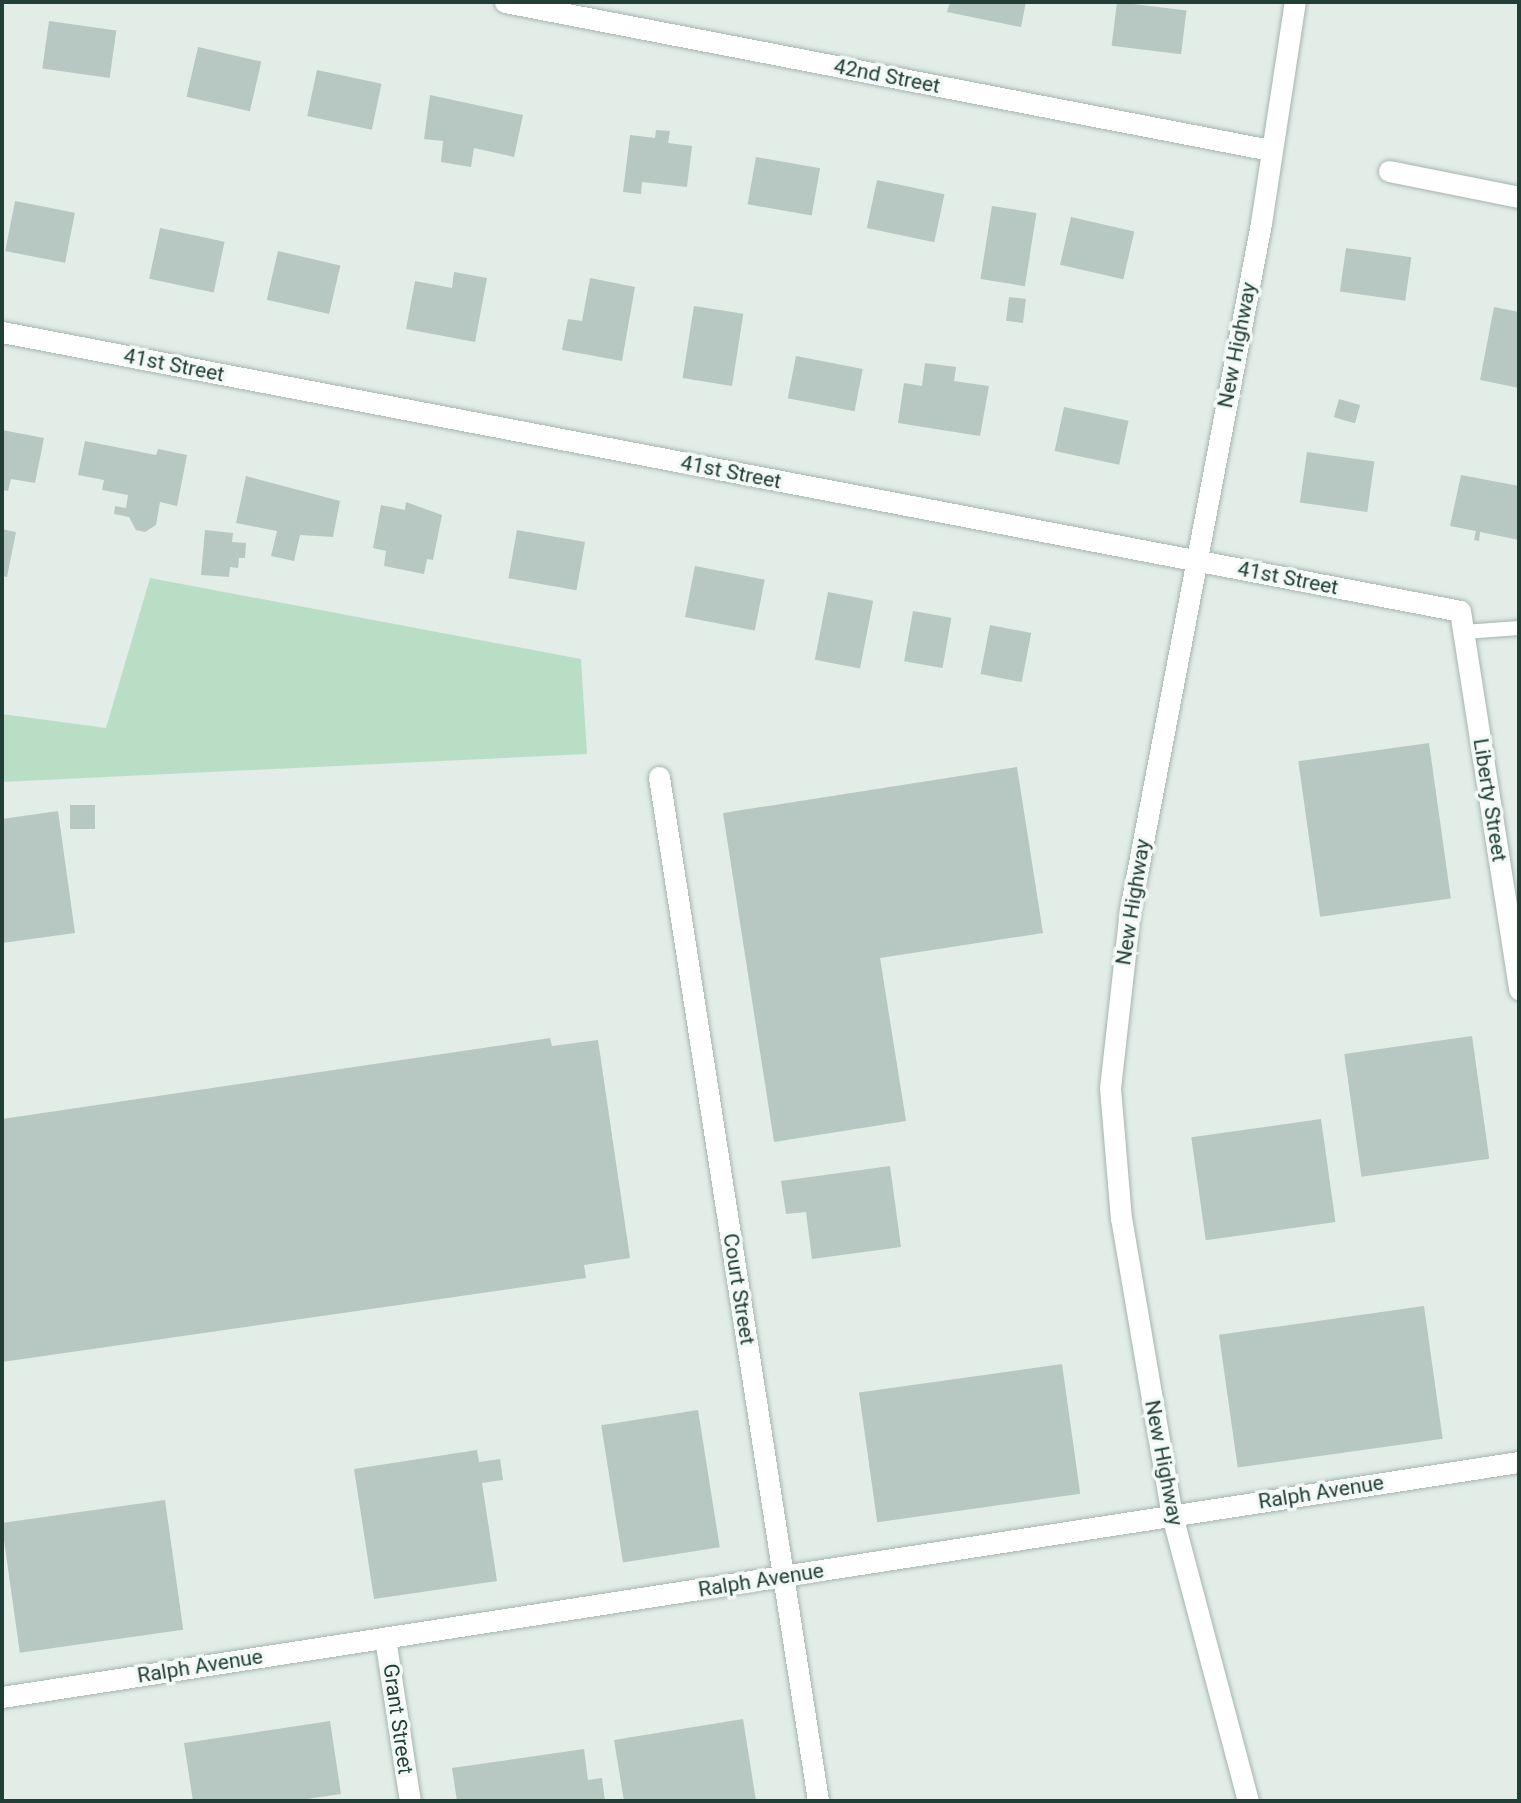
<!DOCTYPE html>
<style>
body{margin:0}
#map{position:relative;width:1521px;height:1803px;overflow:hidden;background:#e2ede8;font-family:Roboto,sans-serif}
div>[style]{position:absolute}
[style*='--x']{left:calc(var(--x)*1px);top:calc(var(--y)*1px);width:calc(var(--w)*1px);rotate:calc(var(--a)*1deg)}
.green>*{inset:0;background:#badec5}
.building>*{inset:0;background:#b7c7c1;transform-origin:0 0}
.roads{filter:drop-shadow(0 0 2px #a4b5af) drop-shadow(0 0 2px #a4b5af)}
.service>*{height:14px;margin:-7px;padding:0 7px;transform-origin:7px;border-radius:7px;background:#fff}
.minor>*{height:21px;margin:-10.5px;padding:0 10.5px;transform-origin:10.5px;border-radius:10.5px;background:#fff}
.secondary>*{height:21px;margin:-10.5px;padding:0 10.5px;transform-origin:10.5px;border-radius:10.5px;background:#fff}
span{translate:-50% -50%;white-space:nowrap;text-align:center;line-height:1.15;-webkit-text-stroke:7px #f3f9f6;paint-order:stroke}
.street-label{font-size:21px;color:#213e37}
.frame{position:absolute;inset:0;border:4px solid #213e37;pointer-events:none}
</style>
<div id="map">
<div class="green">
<i style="clip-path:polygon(150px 578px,581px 659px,587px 754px,2px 782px,2px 714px,106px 728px)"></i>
</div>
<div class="building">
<i style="clip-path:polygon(950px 2px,1026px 2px,1021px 27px,947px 12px)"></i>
<i style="left:1117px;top:2px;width:70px;height:44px;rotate:7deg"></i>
<i style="left:49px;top:21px;width:68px;height:48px;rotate:8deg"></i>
<i style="left:198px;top:47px;width:65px;height:51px;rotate:13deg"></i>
<i style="left:317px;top:70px;width:66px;height:47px;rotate:12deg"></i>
<i style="clip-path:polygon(430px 95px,523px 115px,514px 157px,474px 148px,471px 167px,441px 162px,443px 141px,424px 139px)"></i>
<i style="clip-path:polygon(656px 130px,670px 131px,668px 143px,692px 146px,687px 187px,642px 182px,641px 194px,623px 192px,630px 135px,655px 138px)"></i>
<i style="left:756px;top:157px;width:65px;height:48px;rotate:10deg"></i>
<i style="left:877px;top:180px;width:69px;height:49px;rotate:12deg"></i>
<i style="left:15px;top:201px;width:61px;height:51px;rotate:11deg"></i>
<i style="left:992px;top:206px;width:45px;height:74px;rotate:9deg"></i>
<i style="left:1071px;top:217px;width:65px;height:49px;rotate:13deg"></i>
<i style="left:160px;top:228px;width:66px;height:52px;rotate:12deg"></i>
<i style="left:1346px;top:248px;width:66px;height:44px;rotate:8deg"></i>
<i style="left:278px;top:251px;width:64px;height:50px;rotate:13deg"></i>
<i style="clip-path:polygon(454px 272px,487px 278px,475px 342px,406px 329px,415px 281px,452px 288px)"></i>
<i style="clip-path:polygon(590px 278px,635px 287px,622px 361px,562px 350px,568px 319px,582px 321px)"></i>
<i style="left:1009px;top:297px;width:17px;height:24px;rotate:7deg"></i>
<i style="left:694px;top:306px;width:50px;height:73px;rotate:9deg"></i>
<i style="clip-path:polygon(1494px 307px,1519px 312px,1519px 388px,1480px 380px)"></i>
<i style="left:796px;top:356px;width:68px;height:43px;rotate:11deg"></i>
<i style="clip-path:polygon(925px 363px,956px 367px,954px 381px,989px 386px,980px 436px,898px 423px,904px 383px,922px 386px)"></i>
<i style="left:1339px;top:399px;width:22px;height:19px;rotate:16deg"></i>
<i style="left:1064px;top:407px;width:66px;height:45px;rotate:12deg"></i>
<i style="clip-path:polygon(2px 430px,44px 438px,35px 483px,11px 479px,8px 491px,2px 490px)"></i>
<i style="clip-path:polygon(85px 441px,156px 455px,158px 449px,187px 455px,177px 506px,160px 502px,156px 525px,145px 532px,136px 530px,129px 517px,114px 514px,115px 506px,126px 508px,128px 495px,102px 490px,104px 480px,78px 475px)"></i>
<i style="left:1307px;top:452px;width:68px;height:51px;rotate:8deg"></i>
<i style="clip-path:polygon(1461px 475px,1519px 486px,1519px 540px,1480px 532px,1479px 541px,1474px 540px,1476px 531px,1450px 526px)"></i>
<i style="clip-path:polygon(246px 476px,340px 501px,333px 537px,300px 535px,294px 561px,271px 556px,277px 531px,236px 523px)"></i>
<i style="clip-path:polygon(406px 502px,442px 515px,433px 560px,427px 559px,424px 574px,384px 566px,386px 551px,373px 548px,381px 505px,405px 510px)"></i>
<i style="clip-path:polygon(2px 529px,16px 532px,7px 577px,2px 576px)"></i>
<i style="clip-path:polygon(205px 530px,233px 533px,232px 542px,246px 543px,245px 558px,239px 558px,238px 568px,230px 567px,229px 577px,201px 575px)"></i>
<i style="left:517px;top:530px;width:69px;height:49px;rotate:10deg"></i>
<i style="left:695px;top:566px;width:71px;height:52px;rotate:11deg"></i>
<i style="left:828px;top:592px;width:46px;height:69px;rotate:11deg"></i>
<i style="left:913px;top:611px;width:39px;height:51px;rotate:10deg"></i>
<i style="left:990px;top:625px;width:42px;height:50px;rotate:11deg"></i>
<i style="left:1429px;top:743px;width:157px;height:132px;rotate:82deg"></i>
<i style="clip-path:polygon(1017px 767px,1043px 933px,880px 958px,906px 1121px,774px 1142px,723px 813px)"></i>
<i style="left:70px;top:805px;width:25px;height:24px"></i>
<i style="clip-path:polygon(58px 811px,75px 933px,2px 943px,2px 819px)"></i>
<i style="left:1472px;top:1036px;width:124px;height:129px;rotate:82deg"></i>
<i style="clip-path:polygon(550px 1038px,552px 1046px,598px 1040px,630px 1258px,584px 1265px,586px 1278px,2px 1362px,2px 1119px)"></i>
<i style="left:1321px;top:1119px;width:104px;height:131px;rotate:82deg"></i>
<i style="clip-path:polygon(890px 1166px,901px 1247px,812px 1259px,806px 1212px,786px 1214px,781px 1181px)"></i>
<i style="left:1424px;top:1306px;width:134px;height:207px;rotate:82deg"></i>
<i style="left:1062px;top:1364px;width:131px;height:205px;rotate:82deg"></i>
<i style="left:698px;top:1410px;width:139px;height:98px;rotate:81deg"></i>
<i style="clip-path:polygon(477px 1450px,479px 1462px,500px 1459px,503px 1480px,482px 1483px,497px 1581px,374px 1599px,354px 1469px)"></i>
<i style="left:165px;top:1500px;width:131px;height:165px;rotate:82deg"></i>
<i style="clip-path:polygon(743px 1719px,756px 1801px,624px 1801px,614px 1740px)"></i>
<i style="clip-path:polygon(330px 1721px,341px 1794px,293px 1801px,193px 1801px,184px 1743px)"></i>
<i style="clip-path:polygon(584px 1749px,588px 1780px,602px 1778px,605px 1801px,457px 1801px,452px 1768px)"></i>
</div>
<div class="roads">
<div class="service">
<i style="--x:1464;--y:632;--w:55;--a:-4.2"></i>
</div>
<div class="minor">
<i style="--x:505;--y:2;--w:779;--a:10.95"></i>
<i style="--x:1389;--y:171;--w:133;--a:11.3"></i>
<i style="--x:2;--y:332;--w:1484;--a:10.83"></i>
<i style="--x:1460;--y:611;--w:383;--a:81.1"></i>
<i style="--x:659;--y:777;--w:1036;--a:81.17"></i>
<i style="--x:385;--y:1638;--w:165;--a:81.3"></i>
<i style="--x:2;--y:1697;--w:1535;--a:-8.81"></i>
</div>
<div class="secondary">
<i style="--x:1248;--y:1801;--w:295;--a:-104.9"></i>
<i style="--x:1172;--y:1516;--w:301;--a:-99.7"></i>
<i style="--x:1121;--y:1219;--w:131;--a:-94.8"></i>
<i style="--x:1110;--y:1088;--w:179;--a:-83.6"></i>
<i style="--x:1130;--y:910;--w:699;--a:-79.2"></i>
<i style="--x:1261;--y:223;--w:224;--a:-81.3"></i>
</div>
</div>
<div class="street-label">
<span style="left:887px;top:76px;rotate:11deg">42nd Street</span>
<span style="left:1237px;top:345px;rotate:-79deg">New Highway</span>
<span style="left:174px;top:365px;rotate:11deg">41st Street</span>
<span style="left:731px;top:472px;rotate:11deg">41st Street</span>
<span style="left:1288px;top:578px;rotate:11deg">41st Street</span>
<span style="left:1490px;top:800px;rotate:81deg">Liberty Street</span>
<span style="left:1133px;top:902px;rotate:-81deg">New Highway</span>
<span style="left:739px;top:1289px;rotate:81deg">Court Street</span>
<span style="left:1164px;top:1463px;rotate:79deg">New Highway</span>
<span style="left:1321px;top:1492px;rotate:-9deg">Ralph Avenue</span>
<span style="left:761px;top:1580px;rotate:-9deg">Ralph Avenue</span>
<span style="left:200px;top:1666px;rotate:-9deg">Ralph Avenue</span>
<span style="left:398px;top:1719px;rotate:82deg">Grant Street</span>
</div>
<div class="frame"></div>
</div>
